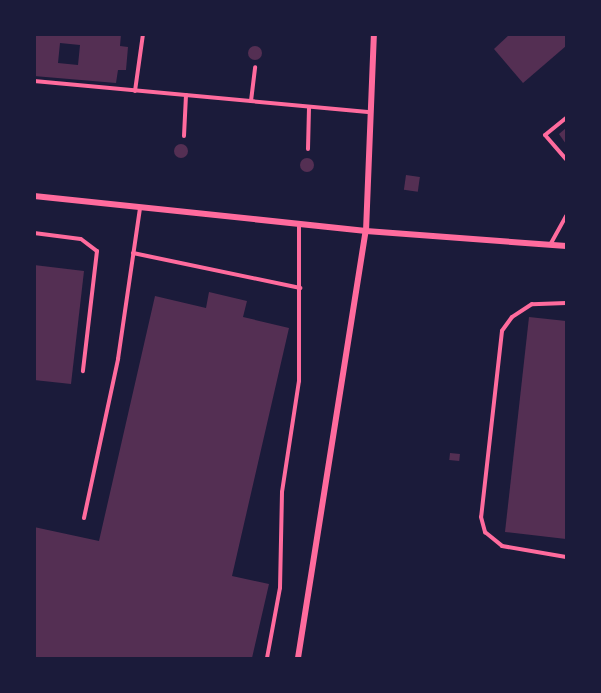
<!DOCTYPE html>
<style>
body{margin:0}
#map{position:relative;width:601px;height:693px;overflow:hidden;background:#1b1b3a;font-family:Montserrat,sans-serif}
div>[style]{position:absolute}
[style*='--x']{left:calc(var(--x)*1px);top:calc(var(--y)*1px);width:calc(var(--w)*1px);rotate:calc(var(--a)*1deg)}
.building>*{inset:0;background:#542f53;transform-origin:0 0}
.round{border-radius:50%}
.service>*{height:4px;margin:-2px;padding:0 2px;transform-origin:2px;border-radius:2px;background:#ff6b9d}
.minor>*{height:6px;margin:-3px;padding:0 3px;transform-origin:3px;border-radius:3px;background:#ff6b9d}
span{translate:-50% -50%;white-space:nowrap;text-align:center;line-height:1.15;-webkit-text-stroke:4.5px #1b1b3a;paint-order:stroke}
.frame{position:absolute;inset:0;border:36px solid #1b1b3a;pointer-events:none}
</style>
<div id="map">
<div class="building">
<i style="clip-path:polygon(evenodd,35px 34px,121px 34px,120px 46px,128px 47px,126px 70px,118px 70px,116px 83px,34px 76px,35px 34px,60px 43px,80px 45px,78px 65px,58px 63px,60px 43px)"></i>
<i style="clip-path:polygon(510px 34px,566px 34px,566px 46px,523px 83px,494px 49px)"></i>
<i class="round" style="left:248px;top:46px;width:14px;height:14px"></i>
<i style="clip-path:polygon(566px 128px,566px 144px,559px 134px)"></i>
<i class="round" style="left:174px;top:144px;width:14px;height:14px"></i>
<i class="round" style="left:300px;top:158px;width:14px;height:14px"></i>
<i style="left:406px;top:175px;width:14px;height:15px;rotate:8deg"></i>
<i style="clip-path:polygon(34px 265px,84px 271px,71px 384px,34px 380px)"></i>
<i style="clip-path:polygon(209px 292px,247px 301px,243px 317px,289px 328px,232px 576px,269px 584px,252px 658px,34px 658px,34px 527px,99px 541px,155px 296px,206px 308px)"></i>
<i style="clip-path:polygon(529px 317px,566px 321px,566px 539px,505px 532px)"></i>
<i style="left:450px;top:453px;width:10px;height:7px;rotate:6deg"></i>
</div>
<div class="service">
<i style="--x:34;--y:81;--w:338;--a:5.3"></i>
<i style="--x:135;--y:91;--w:58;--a:-82"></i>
<i style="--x:251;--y:101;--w:34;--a:-83"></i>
<i style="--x:566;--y:118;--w:27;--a:141"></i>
<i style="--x:545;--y:135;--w:32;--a:49"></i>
<i style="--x:184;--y:136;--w:41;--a:-87.2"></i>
<i style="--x:308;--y:149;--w:42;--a:-88.6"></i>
<i style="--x:34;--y:233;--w:47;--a:7.3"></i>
<i style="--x:81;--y:239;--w:20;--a:37"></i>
<i style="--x:97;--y:251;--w:121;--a:96.7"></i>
<i style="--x:550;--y:245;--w:33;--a:-61"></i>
<i style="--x:133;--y:253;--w:171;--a:11.8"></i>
<i style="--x:566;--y:303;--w:34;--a:178"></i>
<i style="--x:532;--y:304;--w:24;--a:147"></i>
<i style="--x:512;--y:317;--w:17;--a:126"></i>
<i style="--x:502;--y:331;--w:187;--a:96.4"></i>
<i style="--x:481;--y:517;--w:16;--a:75"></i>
<i style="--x:485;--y:532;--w:22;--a:39"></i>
<i style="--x:502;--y:546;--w:65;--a:9.8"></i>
<i style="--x:84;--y:518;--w:163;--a:-77.9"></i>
<i style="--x:118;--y:359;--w:153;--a:-81.7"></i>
<i style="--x:267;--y:658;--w:71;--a:-79.5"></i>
<i style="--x:280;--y:588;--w:96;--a:-88.8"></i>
<i style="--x:282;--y:492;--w:112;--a:-81.3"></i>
<i style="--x:299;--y:381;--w:157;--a:-90"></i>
</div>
<div class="minor">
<i style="--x:34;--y:196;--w:334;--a:6"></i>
<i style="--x:366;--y:231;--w:201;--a:4.3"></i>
<i style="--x:298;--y:658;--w:432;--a:-81"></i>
<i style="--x:366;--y:231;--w:197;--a:-87.7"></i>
</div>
<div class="frame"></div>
</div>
